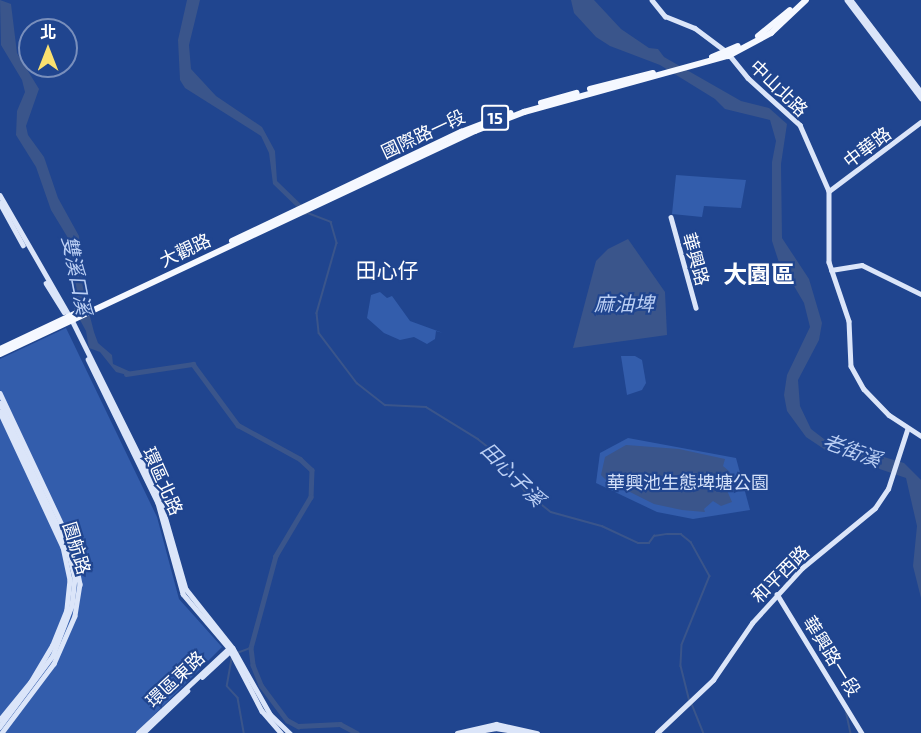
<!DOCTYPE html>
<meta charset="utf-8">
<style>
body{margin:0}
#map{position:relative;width:921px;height:733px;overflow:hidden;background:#20458f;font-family:"Exo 2","Noto Sans TC",sans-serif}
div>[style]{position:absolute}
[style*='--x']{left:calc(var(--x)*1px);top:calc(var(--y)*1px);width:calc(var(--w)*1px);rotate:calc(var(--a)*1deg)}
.green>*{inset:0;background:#335dac}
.water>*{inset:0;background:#3a558b}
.stream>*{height:1.5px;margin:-0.75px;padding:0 0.75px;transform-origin:0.75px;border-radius:0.75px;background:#3a558b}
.river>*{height:4.5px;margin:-2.25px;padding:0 2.25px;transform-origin:2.25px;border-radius:2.25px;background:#3a558b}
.secondary>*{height:4.5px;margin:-2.25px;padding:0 2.25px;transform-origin:2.25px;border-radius:2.25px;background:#dbe5f9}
.primary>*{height:6px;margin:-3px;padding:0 3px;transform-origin:3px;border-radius:3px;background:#f5f8ff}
span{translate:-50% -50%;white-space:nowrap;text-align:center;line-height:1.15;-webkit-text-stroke:4.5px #20458f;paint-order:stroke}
.shield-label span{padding:2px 4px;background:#20458f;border:2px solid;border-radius:4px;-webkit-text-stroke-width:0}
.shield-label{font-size:16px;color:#fff;font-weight:700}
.street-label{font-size:18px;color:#fff}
.park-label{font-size:18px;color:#d4e1f9}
.water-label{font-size:20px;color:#bbcff4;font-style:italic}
.quarter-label{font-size:21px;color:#fff}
.district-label{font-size:24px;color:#fff;font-weight:700}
.north{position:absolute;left:18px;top:18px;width:60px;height:60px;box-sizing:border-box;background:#20458f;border:2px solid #798fbc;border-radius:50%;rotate:0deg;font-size:16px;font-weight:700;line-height:24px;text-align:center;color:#fff}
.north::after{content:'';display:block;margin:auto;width:21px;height:27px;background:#fae06f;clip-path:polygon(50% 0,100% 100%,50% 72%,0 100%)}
</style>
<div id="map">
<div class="green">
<i style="clip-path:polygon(676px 175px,746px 180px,741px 208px,704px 206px,702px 217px,672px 214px)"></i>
<i style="clip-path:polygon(380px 292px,387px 298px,392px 296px,410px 321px,443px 333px,436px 331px,435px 339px,427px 344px,414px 337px,400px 340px,384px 333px,367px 318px,371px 295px)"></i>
<i style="clip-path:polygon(66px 328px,157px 517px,179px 599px,222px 647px,136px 733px,0 733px,0 359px)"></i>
<i style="clip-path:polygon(621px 356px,635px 356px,642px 360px,646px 383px,642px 390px,627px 395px)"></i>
<i style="clip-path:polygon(628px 438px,736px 458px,750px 510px,693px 519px,657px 512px,596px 483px,600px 453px)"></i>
</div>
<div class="water">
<i style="clip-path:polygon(0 0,11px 4px,17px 53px,39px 89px,26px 126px,28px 135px,44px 157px,58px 198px,79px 236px,84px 293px,94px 332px,98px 343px,112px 355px,113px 364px,133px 373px,131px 376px,116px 372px,100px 352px,89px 348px,86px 331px,74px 309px,68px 238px,51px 210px,36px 167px,16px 135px,17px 111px,25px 92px,22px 80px,1px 45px)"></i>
<i style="clip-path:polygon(187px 0,200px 0,189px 45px,191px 69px,216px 96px,262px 127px,275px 151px,277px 181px,310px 213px,305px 215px,273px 184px,269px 153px,261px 136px,185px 88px,180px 80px,178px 40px)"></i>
<i style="clip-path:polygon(571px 0,594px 0,621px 29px,649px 48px,658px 49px,664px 57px,741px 101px,769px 108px,787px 124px,781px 164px,782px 238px,809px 279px,822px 323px,819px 340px,798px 380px,800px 406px,811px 429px,824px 439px,904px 463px,921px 480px,921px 598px,913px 566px,917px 526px,906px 478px,827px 451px,806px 437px,787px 411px,784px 395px,787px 375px,810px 327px,804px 303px,794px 286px,784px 278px,772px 241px,772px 162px,776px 141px,770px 120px,725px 109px,715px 99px,660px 65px,610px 46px,596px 37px,574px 13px)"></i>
<i style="clip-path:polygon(628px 239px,665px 292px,667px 335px,573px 348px,596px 261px,608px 249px)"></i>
<i style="clip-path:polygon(626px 445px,679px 449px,725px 459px,723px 466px,730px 472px,726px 488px,732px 502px,721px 506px,713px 501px,704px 509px,705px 512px,682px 510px,654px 504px,606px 480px,601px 475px,605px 457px)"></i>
</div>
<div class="stream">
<i style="--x:308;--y:213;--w:25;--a:21"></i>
<i style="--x:331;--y:222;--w:22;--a:74"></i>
<i style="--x:337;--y:243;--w:73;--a:105.9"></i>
<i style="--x:317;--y:313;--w:20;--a:84"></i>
<i style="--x:319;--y:333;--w:63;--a:52.8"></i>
<i style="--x:357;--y:383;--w:36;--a:38"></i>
<i style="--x:385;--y:405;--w:41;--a:2.8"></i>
<i style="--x:426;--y:407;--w:61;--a:31.6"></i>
<i style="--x:478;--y:439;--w:23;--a:38"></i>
<i style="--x:496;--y:453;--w:48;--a:52.7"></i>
<i style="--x:525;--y:491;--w:33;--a:39"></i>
<i style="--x:551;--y:512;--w:53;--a:15.4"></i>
<i style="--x:602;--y:526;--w:40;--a:25"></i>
<i style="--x:638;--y:543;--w:11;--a:0"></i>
<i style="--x:649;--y:543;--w:9;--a:-54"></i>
<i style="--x:654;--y:536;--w:13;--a:-9"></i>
<i style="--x:667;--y:534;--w:14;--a:0"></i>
<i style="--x:681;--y:534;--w:13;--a:39"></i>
<i style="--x:691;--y:542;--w:39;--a:61"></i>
<i style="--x:710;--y:576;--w:74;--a:112.1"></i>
<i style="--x:682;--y:645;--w:21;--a:93"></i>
<i style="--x:681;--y:666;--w:34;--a:76"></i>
<i style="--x:237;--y:653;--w:15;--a:-20"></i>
<i style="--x:232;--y:659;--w:27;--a:100"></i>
<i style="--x:227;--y:686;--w:16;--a:47"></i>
<i style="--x:238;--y:698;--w:36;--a:80"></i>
<i style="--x:692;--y:704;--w:31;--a:68"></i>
<i style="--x:846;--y:710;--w:24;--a:78"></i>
</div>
<div class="river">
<i style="--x:126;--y:374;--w:68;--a:-8.5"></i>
<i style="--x:193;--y:364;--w:76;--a:53.6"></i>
<i style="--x:238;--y:425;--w:71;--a:28.7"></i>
<i style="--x:300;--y:459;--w:16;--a:43"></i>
<i style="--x:312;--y:470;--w:27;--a:92"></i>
<i style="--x:311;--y:497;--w:69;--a:120.7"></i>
<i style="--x:276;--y:556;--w:95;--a:105.2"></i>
<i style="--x:251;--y:648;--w:17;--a:83"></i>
<i style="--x:253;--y:665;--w:22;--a:68"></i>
<i style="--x:261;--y:685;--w:44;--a:53.4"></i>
<i style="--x:287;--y:720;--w:13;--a:29"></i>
<i style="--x:298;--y:726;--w:42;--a:-2.7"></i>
<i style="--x:340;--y:724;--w:19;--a:28"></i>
</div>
<div class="secondary">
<i style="--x:652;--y:0;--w:21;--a:51"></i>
<i style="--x:665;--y:16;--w:32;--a:22"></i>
<i style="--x:695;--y:28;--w:40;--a:37"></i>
<i style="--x:727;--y:52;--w:33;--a:51"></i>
<i style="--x:748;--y:78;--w:70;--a:42.1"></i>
<i style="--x:800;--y:125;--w:72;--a:66.3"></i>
<i style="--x:829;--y:191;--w:71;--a:90"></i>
<i style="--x:829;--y:262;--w:62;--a:71.3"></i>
<i style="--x:849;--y:321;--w:45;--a:87.5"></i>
<i style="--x:851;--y:366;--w:26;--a:61"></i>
<i style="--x:864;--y:389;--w:36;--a:46"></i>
<i style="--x:889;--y:415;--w:38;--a:33"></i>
<i style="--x:847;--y:0;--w:123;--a:52.9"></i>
<i style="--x:851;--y:0;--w:116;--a:52.7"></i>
<i style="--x:829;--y:191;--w:115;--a:-36.9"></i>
<i style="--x:0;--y:195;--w:144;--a:60.1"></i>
<i style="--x:72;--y:320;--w:195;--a:63.6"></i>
<i style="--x:159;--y:495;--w:98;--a:74"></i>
<i style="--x:186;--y:589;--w:75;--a:51.5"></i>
<i style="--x:233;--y:648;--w:76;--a:60.7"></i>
<i style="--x:270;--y:714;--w:28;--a:44"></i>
<i style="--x:0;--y:203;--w:48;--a:61.3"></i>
<i style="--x:671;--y:217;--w:94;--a:74.6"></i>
<i style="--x:831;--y:270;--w:31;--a:-9"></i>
<i style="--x:862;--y:265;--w:66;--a:26.2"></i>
<i style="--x:46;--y:283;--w:34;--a:58"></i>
<i style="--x:88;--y:359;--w:160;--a:64.1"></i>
<i style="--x:158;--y:503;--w:94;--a:74.6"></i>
<i style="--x:183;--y:594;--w:71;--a:49.6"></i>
<i style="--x:229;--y:648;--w:71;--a:62.4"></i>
<i style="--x:262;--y:711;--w:29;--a:49"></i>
<i style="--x:0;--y:393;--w:171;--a:64.8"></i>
<i style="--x:73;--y:548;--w:37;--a:79"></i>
<i style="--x:80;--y:584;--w:32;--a:99"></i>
<i style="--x:75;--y:616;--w:52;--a:113.6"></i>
<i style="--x:54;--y:664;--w:86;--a:127"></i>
<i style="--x:0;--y:403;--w:158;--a:64.9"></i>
<i style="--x:67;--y:546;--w:33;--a:76"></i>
<i style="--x:75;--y:578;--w:28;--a:96"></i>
<i style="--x:72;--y:606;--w:53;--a:110.8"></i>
<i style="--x:53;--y:656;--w:89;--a:126.7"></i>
<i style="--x:0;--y:412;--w:149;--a:65"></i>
<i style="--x:63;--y:547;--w:34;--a:78"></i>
<i style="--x:70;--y:580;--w:30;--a:96"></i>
<i style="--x:67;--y:610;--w:38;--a:112"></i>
<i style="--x:53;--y:645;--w:43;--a:120.7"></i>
<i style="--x:31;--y:682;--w:49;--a:129.2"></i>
<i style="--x:777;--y:594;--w:163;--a:58.6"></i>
<i style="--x:202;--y:677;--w:40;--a:-43"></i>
<i style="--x:138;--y:733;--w:125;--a:-43"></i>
<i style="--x:143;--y:733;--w:61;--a:-43.7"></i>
<i style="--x:457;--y:733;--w:40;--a:-13"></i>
<i style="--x:496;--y:724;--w:42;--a:12.4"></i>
<i style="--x:468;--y:733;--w:27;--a:-10"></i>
<i style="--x:495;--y:728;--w:31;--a:9"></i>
<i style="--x:657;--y:733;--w:77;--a:-43.4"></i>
<i style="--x:713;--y:680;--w:69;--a:-55.6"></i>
<i style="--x:752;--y:623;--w:74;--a:-47.7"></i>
<i style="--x:802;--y:568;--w:94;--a:-39.4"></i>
<i style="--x:875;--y:508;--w:23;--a:-56"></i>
<i style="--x:888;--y:489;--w:62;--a:-72.1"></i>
</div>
<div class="primary">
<i style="--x:758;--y:36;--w:41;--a:-39.1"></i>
<i style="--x:712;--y:57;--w:28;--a:-23"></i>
<i style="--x:590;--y:89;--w:65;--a:-14.3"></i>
<i style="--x:541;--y:103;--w:37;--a:-16"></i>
<i style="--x:232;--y:241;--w:254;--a:-25.5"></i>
<i style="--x:461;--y:132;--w:53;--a:-20.8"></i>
<i style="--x:0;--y:349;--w:84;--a:-25.3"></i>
<i style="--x:0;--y:354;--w:525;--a:-25.15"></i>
<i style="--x:475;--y:131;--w:53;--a:-21.2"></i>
<i style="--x:524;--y:112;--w:212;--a:-15.4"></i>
<i style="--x:728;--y:56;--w:49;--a:-28.1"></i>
<i style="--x:771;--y:33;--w:48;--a:-43.3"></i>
</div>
<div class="shield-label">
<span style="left:495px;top:118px">15</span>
</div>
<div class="street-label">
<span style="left:779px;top:88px;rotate:44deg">中山北路</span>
<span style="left:423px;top:134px;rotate:-25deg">國際路一段</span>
<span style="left:867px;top:147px;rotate:-37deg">中華路</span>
<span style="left:185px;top:250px;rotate:-25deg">大觀路</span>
<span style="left:696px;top:259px;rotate:74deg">華興路</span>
<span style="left:163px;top:481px;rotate:66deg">環區北路</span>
<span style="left:77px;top:548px;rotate:73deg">園航路</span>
<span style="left:780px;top:574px;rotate:-45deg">和平西路</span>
<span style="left:832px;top:656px;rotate:58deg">華興路一段</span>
<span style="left:175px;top:679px;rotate:-43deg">環區東路</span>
</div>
<div class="park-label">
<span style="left:688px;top:482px">華興池生態埤塘公園</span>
</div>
<div class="water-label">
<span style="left:77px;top:275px;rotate:79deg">雙溪口溪</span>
<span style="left:624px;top:303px">麻油埤</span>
<span style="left:852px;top:450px;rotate:20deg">老街溪</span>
<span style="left:513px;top:474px;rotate:45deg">田心子溪</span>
</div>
<div class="quarter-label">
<span style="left:387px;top:270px">田心仔</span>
</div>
<div class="district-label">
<span style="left:759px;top:274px">大園區</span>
</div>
<div class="north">北</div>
</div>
